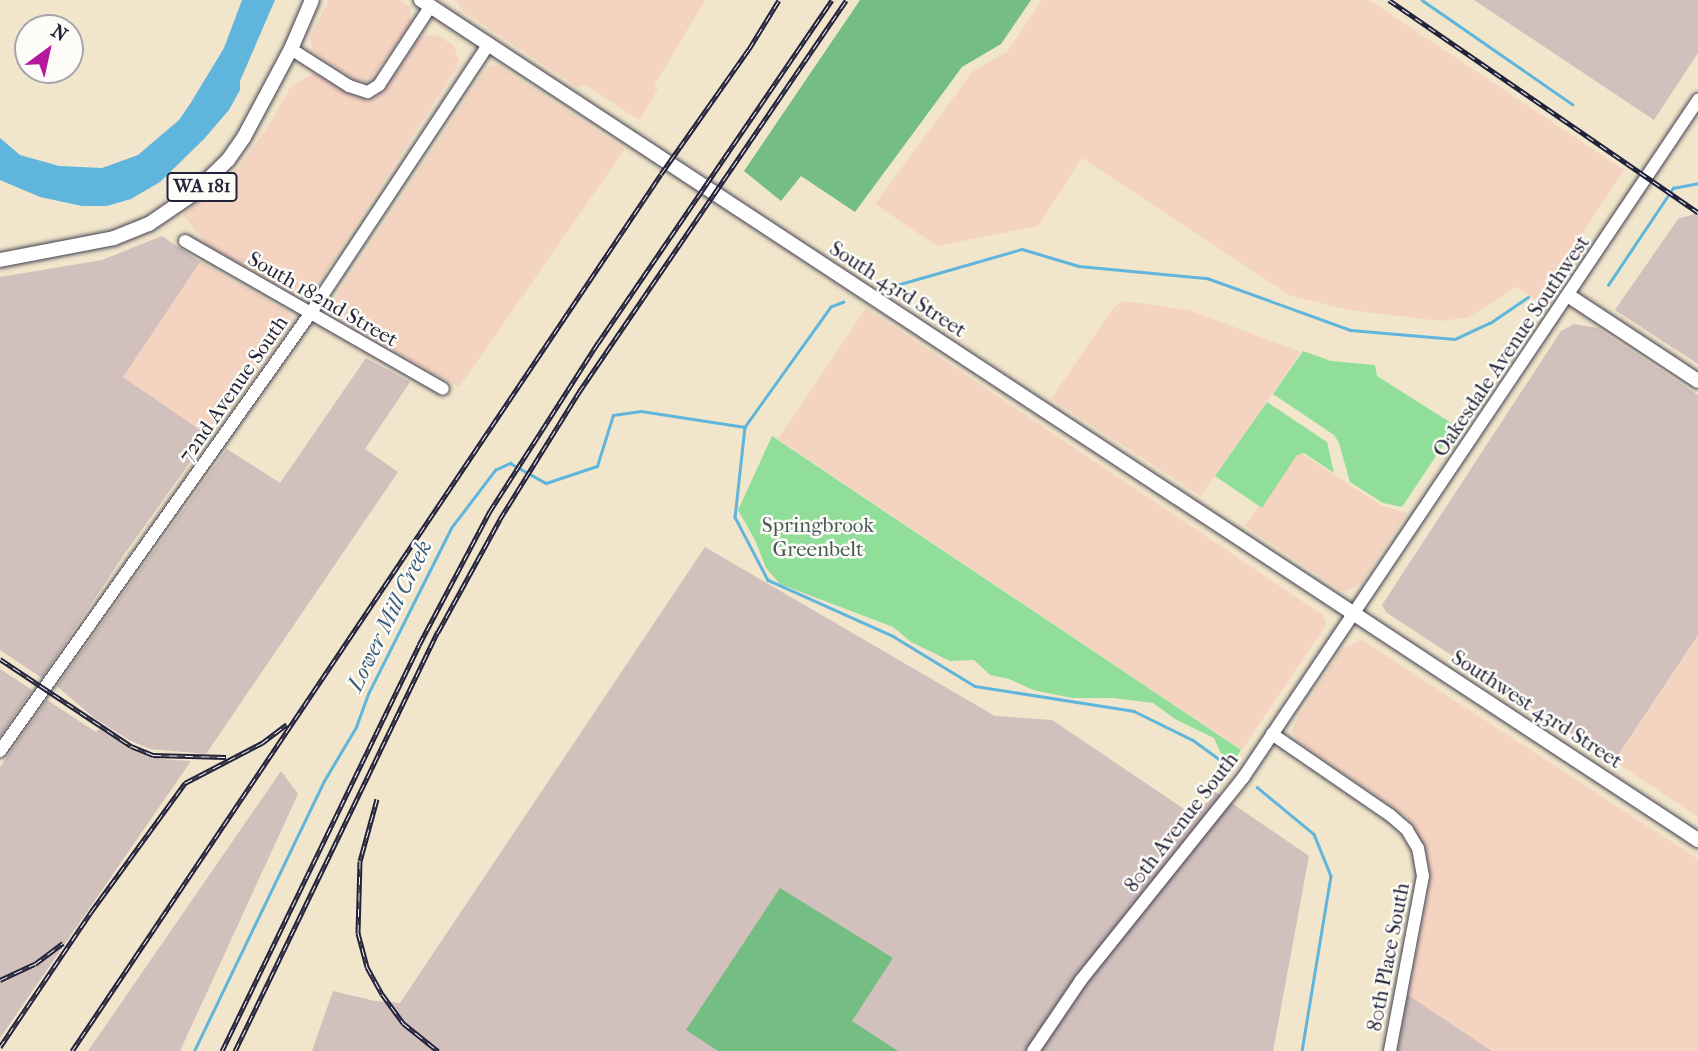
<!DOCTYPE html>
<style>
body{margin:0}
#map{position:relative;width:1698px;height:1051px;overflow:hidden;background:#f1e6cb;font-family:"IM FELL French Canon",serif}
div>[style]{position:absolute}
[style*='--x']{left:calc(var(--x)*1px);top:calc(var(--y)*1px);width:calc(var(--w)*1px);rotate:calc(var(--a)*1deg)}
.built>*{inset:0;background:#f5d3c1}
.industrial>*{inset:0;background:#d1c0bc}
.green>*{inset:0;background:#91de9b}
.forest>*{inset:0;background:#74bd83}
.water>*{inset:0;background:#60b5dc}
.stream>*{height:2.5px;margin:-1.25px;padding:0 1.25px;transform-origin:1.25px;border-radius:1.25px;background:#60b5dc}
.roads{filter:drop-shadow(0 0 2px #413f51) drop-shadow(0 0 2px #413f51)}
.minor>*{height:12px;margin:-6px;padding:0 6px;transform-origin:6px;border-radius:6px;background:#fff}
.major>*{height:14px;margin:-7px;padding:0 7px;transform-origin:7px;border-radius:7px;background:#fff}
.rail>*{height:5px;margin-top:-2.5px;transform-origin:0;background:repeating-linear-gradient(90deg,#fdfcf7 0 8px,#22223b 0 16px);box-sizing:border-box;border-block:2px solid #22223b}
span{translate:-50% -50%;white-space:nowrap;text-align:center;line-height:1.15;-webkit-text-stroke:5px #fdfcf7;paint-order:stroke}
.shield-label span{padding:2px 5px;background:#fdfcf7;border:2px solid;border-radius:5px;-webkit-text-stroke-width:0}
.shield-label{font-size:19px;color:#22223b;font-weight:700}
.street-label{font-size:21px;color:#22223b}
.park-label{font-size:21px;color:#435a58}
.water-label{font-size:23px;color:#3b5d7b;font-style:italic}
.north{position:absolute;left:14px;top:14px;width:70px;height:70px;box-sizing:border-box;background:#fdfcf7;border:2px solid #a5a5ac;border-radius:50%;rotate:33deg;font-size:19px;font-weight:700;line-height:28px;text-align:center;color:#22223b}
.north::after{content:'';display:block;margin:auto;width:24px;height:32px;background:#b5179e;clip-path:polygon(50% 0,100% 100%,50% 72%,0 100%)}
</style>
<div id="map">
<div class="built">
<i style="clip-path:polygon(329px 0,400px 0,410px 7px,411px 22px,369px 81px,356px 81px,313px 51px,310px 37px)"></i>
<i style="clip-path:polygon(455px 0,705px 0,654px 86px,658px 89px,639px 120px,586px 85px,577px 87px,464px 12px)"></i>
<i style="clip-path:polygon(1042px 0,1369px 0,1624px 170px,1537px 301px,1516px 287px,1469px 317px,1441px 321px,1349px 310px,1291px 296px,1082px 158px,1038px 226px,937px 246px,875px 204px,973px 71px,1008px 51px)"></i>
<i style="clip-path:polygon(437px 35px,454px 46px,459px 61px,456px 69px,309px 297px,301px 298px,208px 246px,183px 215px,239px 167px,269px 125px,291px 86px,314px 73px,356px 98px,373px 99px,384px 90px,417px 41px,422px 36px)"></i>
<i style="clip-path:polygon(492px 65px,499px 66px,625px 149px,459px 387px,340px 320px,332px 308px,333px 301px,485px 70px)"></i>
<i style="clip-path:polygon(200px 262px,288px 312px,291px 319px,209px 436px,123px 377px)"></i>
<i style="clip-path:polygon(1123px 301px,1189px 310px,1301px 352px,1201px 496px,1051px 399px,1114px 307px)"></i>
<i style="clip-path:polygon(866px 308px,1323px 615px,1326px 625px,1242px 750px,778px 439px)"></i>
<i style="clip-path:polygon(1296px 450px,1382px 506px,1407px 513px,1360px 584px,1351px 589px,1343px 592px,1245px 526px)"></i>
<i style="clip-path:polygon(1698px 635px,1698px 817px,1614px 761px)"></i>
<i style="clip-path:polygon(1362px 640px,1698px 859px,1698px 1051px,1492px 1051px,1408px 995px,1431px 880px,1427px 856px,1419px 838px,1407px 817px,1299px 742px,1292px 732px,1295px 722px,1342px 649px)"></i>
</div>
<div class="industrial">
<i style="clip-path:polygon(1474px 0,1698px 0,1698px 53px,1654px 120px)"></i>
<i style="clip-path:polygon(1698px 213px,1698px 364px,1615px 310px,1678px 219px)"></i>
<i style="clip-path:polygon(162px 236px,200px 262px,123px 377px,209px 436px,125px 553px,42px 678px,0 650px,0 277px,102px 260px)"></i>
<i style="clip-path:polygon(1574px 324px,1597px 328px,1698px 395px,1698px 635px,1614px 761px,1387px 613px,1382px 605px,1561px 331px)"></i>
<i style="clip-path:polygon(366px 358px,410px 382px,365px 449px,398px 472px,206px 754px,150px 749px,129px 740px,94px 718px,57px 686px,227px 449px,280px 483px)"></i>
<i style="clip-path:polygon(705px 547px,995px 716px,1052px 720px,1196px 817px,1214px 791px,1309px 856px,1273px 1051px,312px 1051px,333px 991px,375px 1001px,400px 1003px)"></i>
<i style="clip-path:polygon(0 669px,32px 690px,0 736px)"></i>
<i style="clip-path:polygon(47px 700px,96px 732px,99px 729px,128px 748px,161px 759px,191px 761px,0 1038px,0 767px)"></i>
<i style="clip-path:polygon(281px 771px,298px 794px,180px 1051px,88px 1051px)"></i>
<i style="clip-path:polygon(1408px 995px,1492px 1051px,1398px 1051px)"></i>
</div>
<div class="green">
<i style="clip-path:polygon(1303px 351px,1331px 361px,1375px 365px,1377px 376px,1456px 426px,1402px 507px,1383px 503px,1350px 482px,1339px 443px,1334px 435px,1273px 394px)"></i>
<i style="clip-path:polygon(1267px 402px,1327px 442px,1334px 473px,1304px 453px,1297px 455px,1262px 508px,1215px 476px)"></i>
<i style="clip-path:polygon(772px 436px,1241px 750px,1231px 765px,1223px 758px,1214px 738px,1175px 719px,1153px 703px,1113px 698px,1072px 698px,1033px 690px,1009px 679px,990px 675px,974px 660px,950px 661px,911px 642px,893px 627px,780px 584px,766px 568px,755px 540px,738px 510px)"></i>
</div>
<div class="forest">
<i style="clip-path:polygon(860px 0,1031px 0,1001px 44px,962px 67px,855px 212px,801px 176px,781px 201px,744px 171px)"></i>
<i style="clip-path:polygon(780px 888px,893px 958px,852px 1021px,898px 1051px,718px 1051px,686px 1030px)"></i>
</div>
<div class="water">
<i style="clip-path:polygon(242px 0,275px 0,240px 81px,240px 90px,229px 110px,204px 139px,160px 182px,131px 199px,107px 206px,82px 206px,40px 197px,0 180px,0 138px,20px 155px,59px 166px,102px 168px,138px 155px,179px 120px,190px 104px,224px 48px)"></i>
</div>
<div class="stream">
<i style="--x:1422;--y:0;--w:183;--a:34.7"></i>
<i style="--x:1608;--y:285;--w:117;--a:-56.2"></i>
<i style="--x:1673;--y:188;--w:25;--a:-11"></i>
<i style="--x:893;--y:286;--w:134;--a:-16"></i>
<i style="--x:1022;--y:249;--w:59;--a:16.6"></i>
<i style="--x:1079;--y:266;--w:129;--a:5.4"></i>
<i style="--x:1207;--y:278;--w:153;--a:19.9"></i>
<i style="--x:1351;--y:330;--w:104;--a:4.9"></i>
<i style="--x:1455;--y:339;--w:38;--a:-25"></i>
<i style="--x:1490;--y:323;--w:46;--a:-34.4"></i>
<i style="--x:844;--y:302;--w:14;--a:159"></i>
<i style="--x:831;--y:307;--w:148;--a:125.6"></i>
<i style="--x:745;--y:427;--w:91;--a:96.3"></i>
<i style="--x:735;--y:517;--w:71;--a:62.4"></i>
<i style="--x:768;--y:580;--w:137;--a:24.1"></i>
<i style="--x:893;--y:636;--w:96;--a:31.4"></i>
<i style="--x:975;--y:686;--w:161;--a:8.9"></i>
<i style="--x:1134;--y:711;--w:66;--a:26.2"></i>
<i style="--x:1193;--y:740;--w:46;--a:36.1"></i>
<i style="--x:1257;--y:787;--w:74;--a:39.5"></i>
<i style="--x:1314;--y:834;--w:45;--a:68"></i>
<i style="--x:1331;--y:876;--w:177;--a:99.4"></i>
<i style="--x:194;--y:1051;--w:300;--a:-64.3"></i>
<i style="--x:324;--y:781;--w:63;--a:-59.3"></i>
<i style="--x:356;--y:727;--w:37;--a:-70"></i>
<i style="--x:369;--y:692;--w:183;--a:-63.4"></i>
<i style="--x:451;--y:528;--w:73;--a:-52.8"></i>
<i style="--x:495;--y:470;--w:17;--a:-25"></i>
<i style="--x:510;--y:463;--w:41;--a:29.1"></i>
<i style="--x:546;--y:483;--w:54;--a:-18.4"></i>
<i style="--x:597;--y:466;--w:53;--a:-72.6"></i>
<i style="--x:613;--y:415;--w:28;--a:-8"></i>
<i style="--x:641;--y:411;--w:105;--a:8.7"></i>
</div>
<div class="roads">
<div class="minor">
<i style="--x:291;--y:49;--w:69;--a:32.5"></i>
<i style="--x:349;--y:86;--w:20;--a:18"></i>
<i style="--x:368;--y:92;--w:13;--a:-32"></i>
<i style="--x:379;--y:85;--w:93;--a:-56.8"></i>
<i style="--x:185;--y:241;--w:297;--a:29.8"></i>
<i style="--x:1272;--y:734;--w:143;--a:34.5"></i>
<i style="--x:1390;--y:815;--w:23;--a:41"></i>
<i style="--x:1407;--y:830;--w:21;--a:59"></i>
<i style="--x:1418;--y:848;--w:28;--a:80"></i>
<i style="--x:1423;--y:876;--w:178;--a:100.7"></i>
<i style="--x:0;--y:751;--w:536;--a:-54.65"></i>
<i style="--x:310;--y:314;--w:324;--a:-56.5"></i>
<i style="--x:1033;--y:1051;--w:86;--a:-55.9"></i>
<i style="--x:1081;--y:980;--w:259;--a:-51.3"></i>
<i style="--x:1243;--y:778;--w:817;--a:-56.13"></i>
</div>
<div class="major">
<i style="--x:421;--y:0;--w:1529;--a:33.34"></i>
<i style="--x:0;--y:260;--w:116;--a:-10.9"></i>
<i style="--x:114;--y:238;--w:38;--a:-22"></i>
<i style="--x:149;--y:224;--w:53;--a:-34.3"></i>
<i style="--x:193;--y:194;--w:49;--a:-44.2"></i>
<i style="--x:228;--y:160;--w:28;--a:-55"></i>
<i style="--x:244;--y:137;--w:100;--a:-61.9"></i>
<i style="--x:291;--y:49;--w:53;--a:-66.8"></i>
<i style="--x:1569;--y:296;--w:154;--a:33.4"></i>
</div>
</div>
<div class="rail">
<i style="--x:1389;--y:0;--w:375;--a:34.5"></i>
<i style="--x:0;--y:659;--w:157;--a:33.6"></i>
<i style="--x:131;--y:746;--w:24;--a:22"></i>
<i style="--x:153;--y:755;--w:73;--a:1.6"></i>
<i style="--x:377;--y:799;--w:64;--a:105.3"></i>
<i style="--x:360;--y:861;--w:72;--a:91.6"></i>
<i style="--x:358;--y:933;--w:35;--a:75"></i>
<i style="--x:367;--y:967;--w:31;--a:61"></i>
<i style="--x:382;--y:994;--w:36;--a:54"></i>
<i style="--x:403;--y:1023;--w:45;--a:38.7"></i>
<i style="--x:0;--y:980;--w:38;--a:-25"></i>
<i style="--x:35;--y:964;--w:35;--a:-37"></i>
<i style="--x:0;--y:1047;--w:163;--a:-56"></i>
<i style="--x:91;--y:912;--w:160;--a:-53.9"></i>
<i style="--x:185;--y:783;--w:87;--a:-27.5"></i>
<i style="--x:262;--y:743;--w:31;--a:-37"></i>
<i style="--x:72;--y:1051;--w:1056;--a:-56.11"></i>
<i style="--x:661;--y:174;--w:153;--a:-54.9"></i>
<i style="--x:749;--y:49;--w:57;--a:-58.5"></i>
<i style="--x:222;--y:1051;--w:451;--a:-64.1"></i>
<i style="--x:419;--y:645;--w:152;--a:-62.1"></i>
<i style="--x:490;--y:511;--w:200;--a:-57.3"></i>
<i style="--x:598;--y:343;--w:415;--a:-55.7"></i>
<i style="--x:235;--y:1051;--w:466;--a:-64.2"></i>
<i style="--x:438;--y:632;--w:129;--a:-61.2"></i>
<i style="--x:500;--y:519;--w:150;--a:-58.1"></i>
<i style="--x:579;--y:392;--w:474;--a:-55.7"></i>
</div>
<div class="shield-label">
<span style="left:202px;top:187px">WA 181</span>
</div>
<div class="street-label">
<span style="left:898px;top:289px;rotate:33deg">South 43rd Street</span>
<span style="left:323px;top:299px;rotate:30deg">South 182nd Street</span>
<span style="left:1511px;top:346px;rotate:-56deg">Oakesdale Avenue Southwest</span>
<span style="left:233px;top:389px;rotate:-55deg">72nd Avenue South</span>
<span style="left:1537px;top:709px;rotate:33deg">Southwest 43rd Street</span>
<span style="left:1181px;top:822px;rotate:-52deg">80th Avenue South</span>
<span style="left:1388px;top:957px;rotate:-79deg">80th Place South</span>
</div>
<div class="park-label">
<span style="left:818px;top:537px">Springbrook<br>Greenbelt</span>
</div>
<div class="water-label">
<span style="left:390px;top:616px;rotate:-64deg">Lower Mill Creek</span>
</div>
<div class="north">N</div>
</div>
